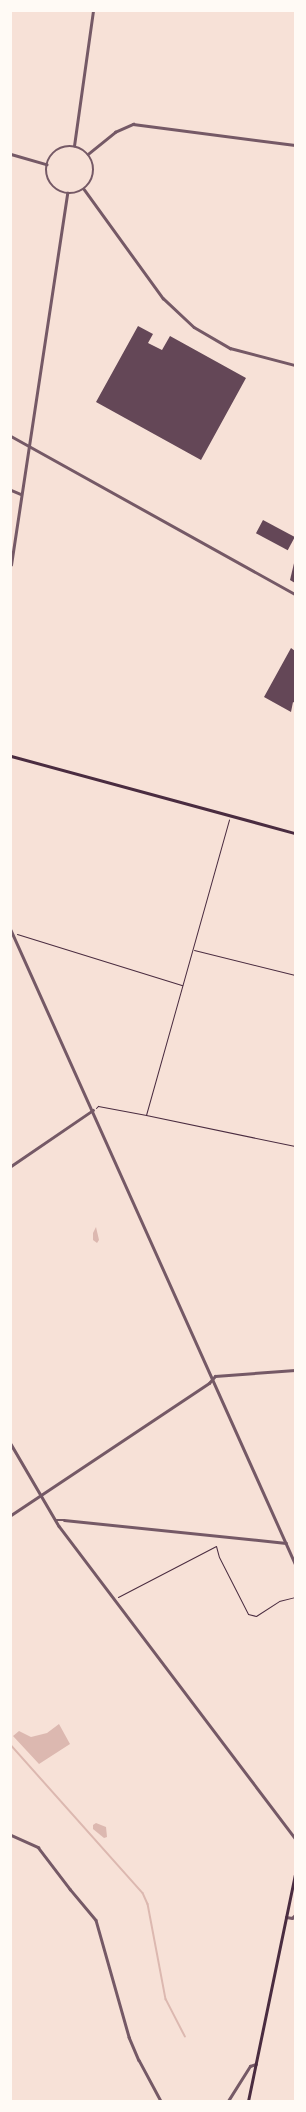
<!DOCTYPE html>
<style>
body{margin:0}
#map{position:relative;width:306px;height:2112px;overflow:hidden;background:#f7e1d7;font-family:Figtree,sans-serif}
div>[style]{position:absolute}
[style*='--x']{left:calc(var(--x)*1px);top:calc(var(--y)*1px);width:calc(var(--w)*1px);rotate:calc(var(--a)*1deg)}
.water>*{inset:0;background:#dcb8b0}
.stream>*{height:1.5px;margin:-0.75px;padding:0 0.75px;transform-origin:0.75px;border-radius:0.75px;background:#dcb8b0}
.building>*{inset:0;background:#644757;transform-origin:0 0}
.path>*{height:1px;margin:-0.5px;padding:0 0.5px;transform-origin:0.5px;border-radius:0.5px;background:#4a2c40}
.minor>*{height:2.5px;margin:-1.25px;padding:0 1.25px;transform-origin:1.25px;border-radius:1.25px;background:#755966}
.minor>.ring{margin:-1.25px;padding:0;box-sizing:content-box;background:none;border:2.5px solid #755966;border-radius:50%}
.secondary>*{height:3px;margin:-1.5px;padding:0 1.5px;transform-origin:1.5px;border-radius:1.5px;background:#4a2c40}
span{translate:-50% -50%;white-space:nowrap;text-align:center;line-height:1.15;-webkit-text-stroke:3px #fffaf5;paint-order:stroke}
.frame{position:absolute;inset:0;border:12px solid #fffaf5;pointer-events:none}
</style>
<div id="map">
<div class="water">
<i style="clip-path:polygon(96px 1227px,99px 1240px,97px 1243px,93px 1240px,93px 1233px)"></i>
<i style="clip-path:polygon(59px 1724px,70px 1744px,39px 1764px,13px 1736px,19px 1731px,31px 1737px,47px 1733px)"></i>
<i style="clip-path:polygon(96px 1823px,106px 1827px,107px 1837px,104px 1838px,93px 1829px,93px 1825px)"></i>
</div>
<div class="stream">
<i style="--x:11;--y:1745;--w:198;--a:48.3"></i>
<i style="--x:143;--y:1893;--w:12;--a:66"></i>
<i style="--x:148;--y:1904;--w:97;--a:79.3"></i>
<i style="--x:166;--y:1999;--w:42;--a:62.8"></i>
</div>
<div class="building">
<i style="clip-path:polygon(138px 326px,153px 334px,148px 343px,162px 350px,170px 336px,246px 378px,201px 460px,96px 402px)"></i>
<i style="left:263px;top:520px;width:36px;height:15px;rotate:28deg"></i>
<i style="clip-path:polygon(295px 559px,295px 583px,290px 580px)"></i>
<i style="clip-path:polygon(291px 648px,295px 651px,295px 703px,293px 702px,291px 712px,264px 697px)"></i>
</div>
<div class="path">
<i style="--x:17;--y:934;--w:173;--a:17.2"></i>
<i style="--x:194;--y:950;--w:104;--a:13.9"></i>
<i style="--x:96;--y:1108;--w:3;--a:-45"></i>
<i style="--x:98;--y:1106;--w:49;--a:10.6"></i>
<i style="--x:146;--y:1115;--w:152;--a:11.8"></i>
<i style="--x:146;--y:1115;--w:307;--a:-74.3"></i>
<i style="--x:118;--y:1597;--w:110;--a:-27.5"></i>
<i style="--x:216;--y:1546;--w:11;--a:75"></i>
<i style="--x:219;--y:1557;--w:64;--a:63"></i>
<i style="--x:248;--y:1614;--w:8;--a:14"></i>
<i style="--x:256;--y:1616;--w:27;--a:-33"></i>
<i style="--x:279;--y:1601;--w:16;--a:-14"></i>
</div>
<div class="minor">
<i style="--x:74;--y:146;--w:136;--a:-82"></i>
<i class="ring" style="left:46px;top:146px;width:45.5px;height:45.5px"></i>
<i style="--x:11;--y:154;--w:37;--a:16"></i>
<i style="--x:88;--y:154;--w:35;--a:-39"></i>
<i style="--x:115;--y:132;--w:20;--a:-24"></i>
<i style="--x:133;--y:124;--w:163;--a:7.4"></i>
<i style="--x:84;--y:189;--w:135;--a:54.1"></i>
<i style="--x:163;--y:298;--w:42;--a:43.1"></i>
<i style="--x:194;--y:327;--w:42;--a:30.3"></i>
<i style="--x:230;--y:348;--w:67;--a:14.7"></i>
<i style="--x:11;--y:436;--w:325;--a:29.1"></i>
<i style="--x:11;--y:490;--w:11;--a:22"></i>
<i style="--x:11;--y:565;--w:376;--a:-81.4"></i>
<i style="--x:11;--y:930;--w:694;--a:65.84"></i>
<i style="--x:11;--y:1166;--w:99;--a:-34.3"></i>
<i style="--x:11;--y:1444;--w:95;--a:59.7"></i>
<i style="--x:59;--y:1526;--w:391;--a:52.9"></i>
<i style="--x:11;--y:1515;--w:238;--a:-33.7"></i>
<i style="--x:209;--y:1383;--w:9;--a:-49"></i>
<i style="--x:215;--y:1376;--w:80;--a:-4.3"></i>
<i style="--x:55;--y:1520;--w:9;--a:0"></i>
<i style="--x:64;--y:1520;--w:223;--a:5.9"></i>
<i style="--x:11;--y:1835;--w:30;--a:24"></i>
<i style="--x:38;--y:1847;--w:53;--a:52.7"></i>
<i style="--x:70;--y:1889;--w:40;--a:50"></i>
<i style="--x:96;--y:1920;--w:122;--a:74.2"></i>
<i style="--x:129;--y:2037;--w:25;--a:67"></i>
<i style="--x:139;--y:2060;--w:47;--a:61.8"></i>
<i style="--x:286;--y:1917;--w:6;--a:9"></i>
<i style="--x:292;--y:1918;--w:4;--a:-45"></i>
<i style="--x:228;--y:2101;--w:41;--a:-57.8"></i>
<i style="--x:250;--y:2066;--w:6;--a:-18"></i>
</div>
<div class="secondary">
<i style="--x:11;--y:756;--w:294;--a:15.2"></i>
<i style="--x:248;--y:2101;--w:231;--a:-78.3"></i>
</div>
<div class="frame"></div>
</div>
